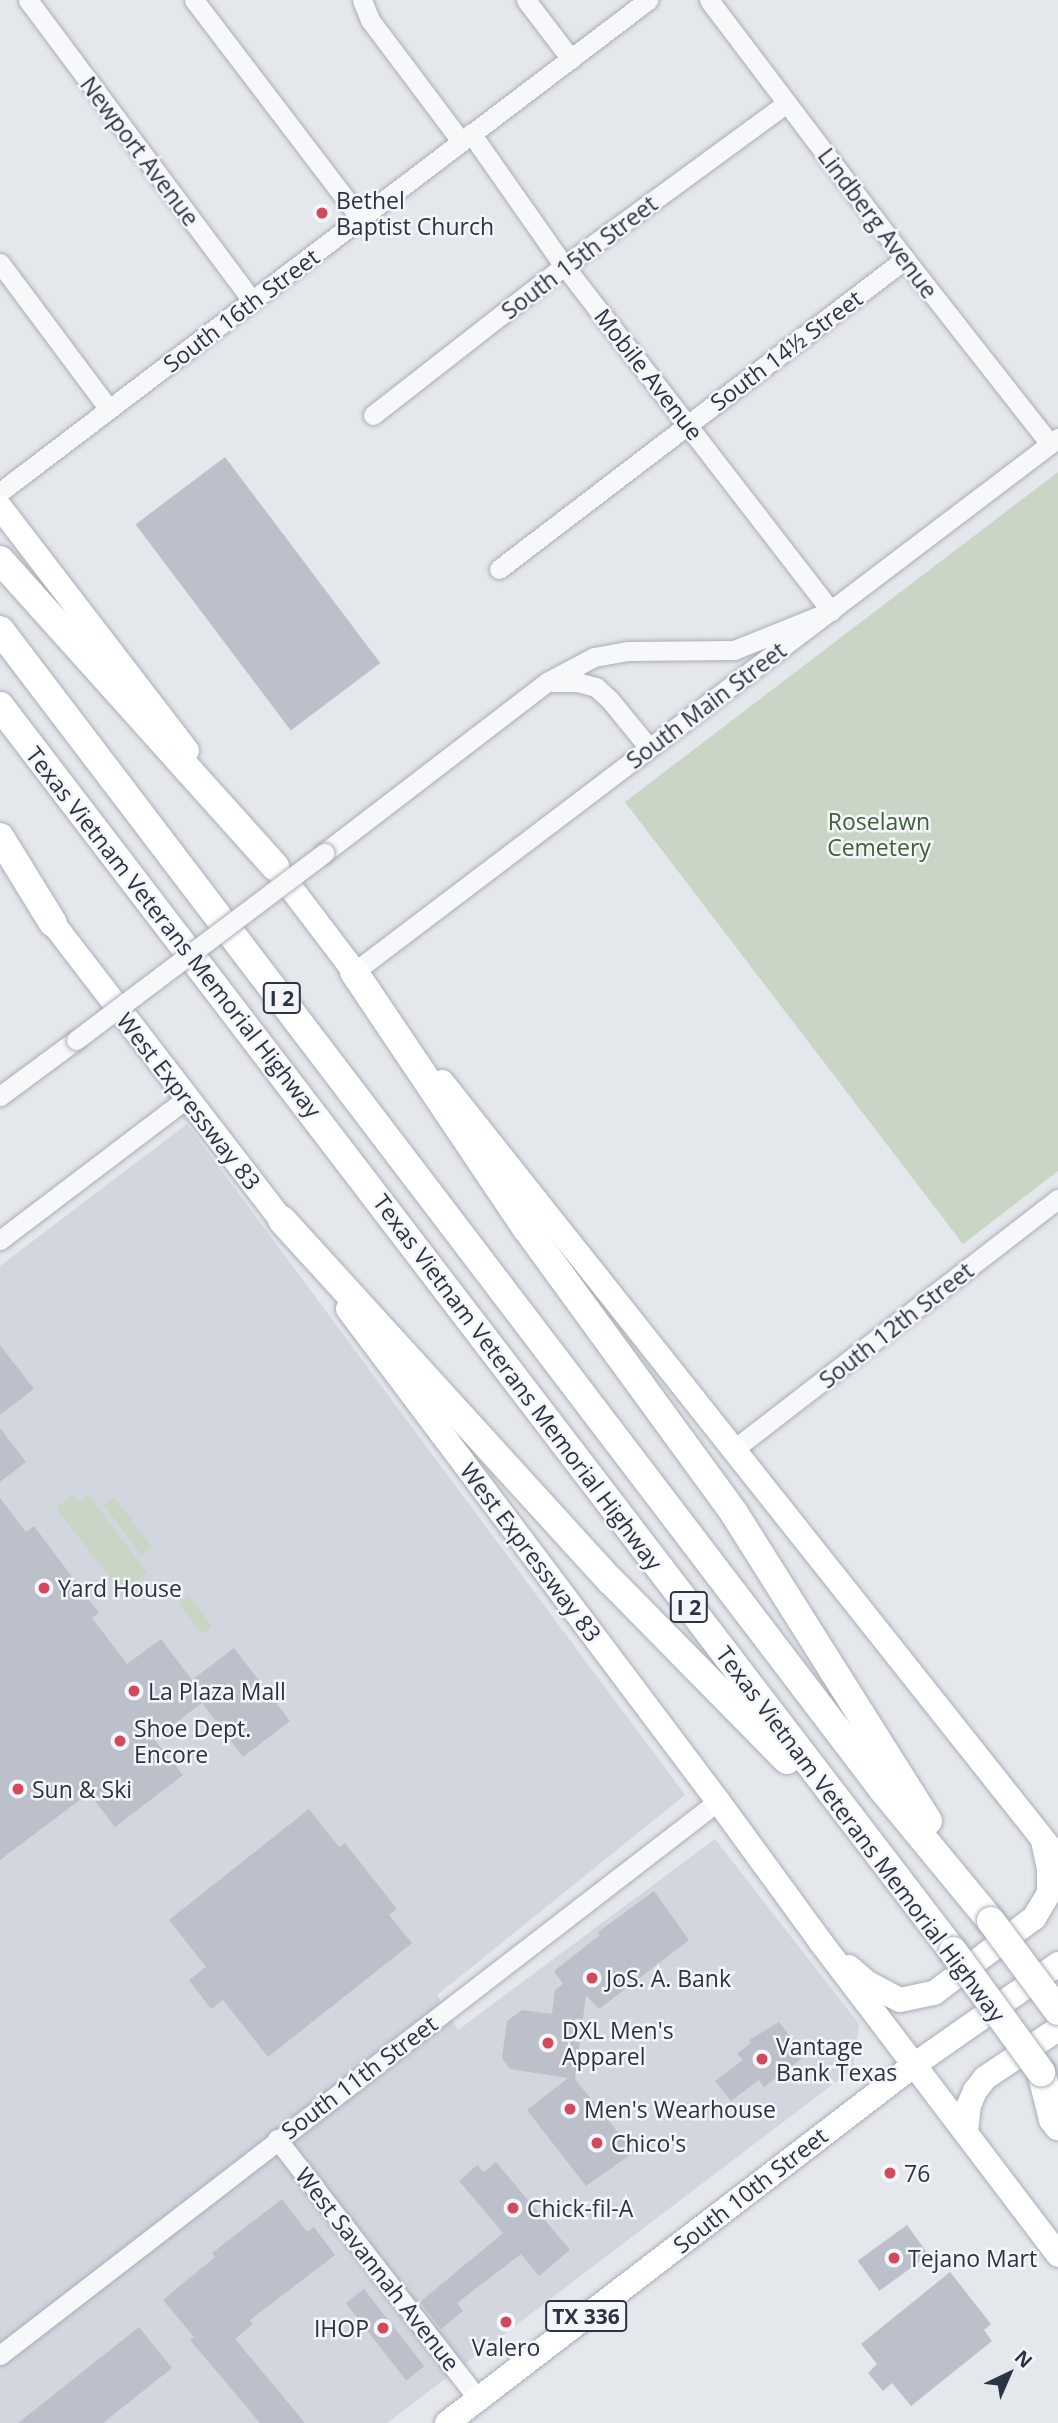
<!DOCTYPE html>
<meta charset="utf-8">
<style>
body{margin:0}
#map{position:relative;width:1058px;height:2423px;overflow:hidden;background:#e4e7ec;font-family:"Open Sans",sans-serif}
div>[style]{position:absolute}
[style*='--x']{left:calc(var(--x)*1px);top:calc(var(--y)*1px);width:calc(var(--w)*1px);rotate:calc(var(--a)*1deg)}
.built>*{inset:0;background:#d2d6de}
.green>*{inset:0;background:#c9d6c5;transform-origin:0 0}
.building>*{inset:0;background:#bbc0ca;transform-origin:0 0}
.roads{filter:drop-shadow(0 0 2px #a9aeb7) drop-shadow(0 0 2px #a9aeb7)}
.minor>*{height:19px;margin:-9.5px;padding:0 9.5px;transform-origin:9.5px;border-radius:9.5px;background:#f7f8fa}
.major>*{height:24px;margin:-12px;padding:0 12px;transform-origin:12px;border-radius:12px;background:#fff}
.highway>*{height:28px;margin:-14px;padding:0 14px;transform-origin:14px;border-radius:14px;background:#fff}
.bridges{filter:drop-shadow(0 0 2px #a9aeb7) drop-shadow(0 0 2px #a9aeb7)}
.minor-bridge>*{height:19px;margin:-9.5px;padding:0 9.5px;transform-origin:9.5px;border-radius:9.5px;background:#f7f8fa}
.highway-bridge>*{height:28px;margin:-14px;padding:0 14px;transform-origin:14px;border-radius:14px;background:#fff}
.dots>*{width:19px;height:19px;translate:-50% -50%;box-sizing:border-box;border:4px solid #f4f6f9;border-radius:50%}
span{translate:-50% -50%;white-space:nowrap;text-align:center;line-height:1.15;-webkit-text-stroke:5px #f4f6f9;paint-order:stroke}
.shield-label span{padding:2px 5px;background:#f4f6f9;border:2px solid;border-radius:5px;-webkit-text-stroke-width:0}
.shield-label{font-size:21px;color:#2b3445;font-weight:700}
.street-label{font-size:23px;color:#2b3445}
.poi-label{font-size:23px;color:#2b3445}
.left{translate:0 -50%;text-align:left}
.right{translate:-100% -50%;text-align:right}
.park-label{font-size:23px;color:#3f6138}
.north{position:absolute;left:974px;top:2339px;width:70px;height:70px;-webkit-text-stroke:5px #f4f6f9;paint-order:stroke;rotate:44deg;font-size:19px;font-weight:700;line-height:28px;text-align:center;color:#2b3445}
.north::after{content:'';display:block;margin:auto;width:24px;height:32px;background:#2b3445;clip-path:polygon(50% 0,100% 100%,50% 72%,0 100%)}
</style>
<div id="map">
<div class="built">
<i style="clip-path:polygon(187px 1124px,685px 1795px,437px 1995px,458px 2030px,715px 1839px,859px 2024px,853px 2069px,387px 2423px,0 2423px,0 1266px)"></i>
</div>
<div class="green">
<i style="clip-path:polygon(1058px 472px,1058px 1171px,963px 1244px,625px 802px)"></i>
<i style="clip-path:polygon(74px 1494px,79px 1501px,88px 1494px,147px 1572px,139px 1579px,143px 1585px,125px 1598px,56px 1508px)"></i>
<i style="left:114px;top:1497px;width:63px;height:13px;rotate:53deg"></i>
<i style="left:189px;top:1596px;width:38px;height:13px;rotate:53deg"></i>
</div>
<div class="building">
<i style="left:225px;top:457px;width:258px;height:112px;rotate:53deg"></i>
<i style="clip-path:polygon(0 1345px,34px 1389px,0 1415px)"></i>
<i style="clip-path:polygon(0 1428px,26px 1462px,0 1482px)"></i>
<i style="clip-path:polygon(0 1498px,26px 1532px,34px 1526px,99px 1613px,92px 1618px,127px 1664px,161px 1639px,192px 1680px,234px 1648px,290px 1721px,243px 1757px,202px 1703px,154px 1739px,183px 1775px,115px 1827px,89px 1793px,0 1860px)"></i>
<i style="clip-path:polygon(309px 1809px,339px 1847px,345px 1843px,397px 1909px,389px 1915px,412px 1943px,268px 2057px,223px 2000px,211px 2009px,189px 1980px,206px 1967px,169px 1920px)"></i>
<i style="clip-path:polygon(654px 1891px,689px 1940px,599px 2009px,586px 1995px,575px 2079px,634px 2152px,586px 2186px,527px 2110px,568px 2078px,510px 2069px,502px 2058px,507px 2021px,522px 2010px,552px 2014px,555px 1990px,563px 1984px,554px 1971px,600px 1935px,598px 1932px)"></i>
<i style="clip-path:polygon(779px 2022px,805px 2056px,764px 2087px,759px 2080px,731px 2101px,715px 2081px,743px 2060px,737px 2054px,751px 2043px,749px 2040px)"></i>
<i style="clip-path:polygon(496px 2162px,570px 2250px,539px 2276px,521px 2254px,457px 2303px,463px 2311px,441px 2329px,420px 2302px,503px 2233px,459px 2181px,477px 2165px,484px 2172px)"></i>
<i style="clip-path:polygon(282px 2199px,307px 2232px,314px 2227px,335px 2255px,250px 2320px,253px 2324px,235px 2339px,305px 2423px,260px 2423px,190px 2340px,194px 2337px,163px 2300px,215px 2257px,212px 2253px)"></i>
<i style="left:907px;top:2225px;width:37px;height:61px;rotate:54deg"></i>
<i style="clip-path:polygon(950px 2272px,991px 2324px,984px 2330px,992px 2341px,911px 2406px,892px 2383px,883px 2391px,868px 2373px,877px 2364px,861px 2344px)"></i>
<i style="left:364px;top:2289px;width:98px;height:23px;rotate:52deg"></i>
<i style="clip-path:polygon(139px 2327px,172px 2368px,103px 2423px,18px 2423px)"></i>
</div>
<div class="roads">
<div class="minor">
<i style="--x:28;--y:0;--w:375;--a:53.3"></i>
<i style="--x:194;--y:0;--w:275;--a:52.7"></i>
<i style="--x:362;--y:0;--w:22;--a:68"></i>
<i style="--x:370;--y:20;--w:151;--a:53.1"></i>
<i style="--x:526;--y:0;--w:74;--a:52.7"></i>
<i style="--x:709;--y:0;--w:325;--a:52.9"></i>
<i style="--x:905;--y:259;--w:235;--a:51.9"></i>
<i style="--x:0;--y:263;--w:182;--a:53.3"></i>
<i style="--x:373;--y:415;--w:242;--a:-38"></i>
<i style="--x:564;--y:266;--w:276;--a:-36.2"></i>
<i style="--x:0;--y:492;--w:814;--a:-37.21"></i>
<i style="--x:499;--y:569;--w:511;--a:-37.36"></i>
<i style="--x:553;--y:682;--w:24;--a:0"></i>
<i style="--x:577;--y:682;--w:20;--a:15"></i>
<i style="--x:596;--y:687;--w:19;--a:43"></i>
<i style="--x:610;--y:700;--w:62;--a:50.9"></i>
<i style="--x:324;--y:853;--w:281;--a:-37.5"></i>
<i style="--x:547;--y:682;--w:53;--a:-28"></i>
<i style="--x:594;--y:657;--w:35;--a:-10"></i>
<i style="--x:628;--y:651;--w:106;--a:-0.5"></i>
<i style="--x:734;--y:650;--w:105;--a:-21.9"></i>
<i style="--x:831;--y:611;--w:436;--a:-127.7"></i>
<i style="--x:564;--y:266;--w:162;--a:-125"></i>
<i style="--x:354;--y:972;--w:884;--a:-37.18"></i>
<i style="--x:0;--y:1096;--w:94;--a:-36.4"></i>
<i style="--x:0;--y:1240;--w:233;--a:-37.2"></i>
<i style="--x:733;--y:1450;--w:411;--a:-37.7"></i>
<i style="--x:277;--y:2139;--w:329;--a:52.3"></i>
<i style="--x:0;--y:2355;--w:907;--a:-37.65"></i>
</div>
<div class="major">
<i style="--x:0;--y:507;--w:307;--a:52.5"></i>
<i style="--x:272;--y:863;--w:157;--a:52.8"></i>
<i style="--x:42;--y:909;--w:411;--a:52.4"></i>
<i style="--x:442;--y:1082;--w:991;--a:51.56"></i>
<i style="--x:348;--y:1309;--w:616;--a:53.06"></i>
<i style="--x:718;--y:1801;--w:173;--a:53.9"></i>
<i style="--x:820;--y:1941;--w:394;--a:52.8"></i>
<i style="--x:849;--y:1967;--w:23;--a:41"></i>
<i style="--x:866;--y:1982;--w:38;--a:28"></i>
<i style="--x:900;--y:2000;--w:35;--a:-12"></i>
<i style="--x:934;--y:1993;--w:125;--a:-36.9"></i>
<i style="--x:1034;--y:1918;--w:29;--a:-59"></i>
<i style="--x:1049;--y:1893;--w:24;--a:-90"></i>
<i style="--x:1049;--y:1869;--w:29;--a:-102"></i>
<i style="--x:966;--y:2132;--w:27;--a:-84"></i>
<i style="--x:969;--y:2105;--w:15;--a:-67"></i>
<i style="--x:975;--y:2091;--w:16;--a:-52"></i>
<i style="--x:985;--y:2078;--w:88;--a:-33.9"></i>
<i style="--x:447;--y:2423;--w:588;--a:-37.47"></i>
<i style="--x:914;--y:2065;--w:176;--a:-35"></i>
</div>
<div class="highway">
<i style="--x:0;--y:560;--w:412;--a:48.1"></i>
<i style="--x:0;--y:630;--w:1458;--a:52.72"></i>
<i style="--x:883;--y:1790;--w:170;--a:50.5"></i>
<i style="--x:0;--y:706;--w:1568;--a:52.57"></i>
<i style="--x:0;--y:837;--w:101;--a:58.4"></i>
<i style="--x:354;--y:972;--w:310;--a:56.1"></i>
<i style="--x:527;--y:1229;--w:351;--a:53.9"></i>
<i style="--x:734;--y:1513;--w:364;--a:57.8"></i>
<i style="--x:282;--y:1220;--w:488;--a:47.7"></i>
<i style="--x:611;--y:1581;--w:251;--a:45.5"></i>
<i style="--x:1041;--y:2072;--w:49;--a:75.7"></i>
<i style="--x:1053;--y:2119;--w:9;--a:54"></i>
</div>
</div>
<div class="bridges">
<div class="minor-bridge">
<i style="--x:76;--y:1040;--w:311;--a:-37"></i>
</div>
<div class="highway-bridge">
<i style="--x:991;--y:1921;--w:112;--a:53.3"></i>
<i style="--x:953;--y:1951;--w:150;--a:54"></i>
</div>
</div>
<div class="dots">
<i style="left:322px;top:213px;background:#d1495b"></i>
<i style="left:44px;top:1588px;background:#d1495b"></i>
<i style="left:134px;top:1691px;background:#d1495b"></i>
<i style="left:120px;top:1741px;background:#d1495b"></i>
<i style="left:18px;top:1789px;background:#d1495b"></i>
<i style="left:592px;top:1978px;background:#d1495b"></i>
<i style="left:548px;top:2043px;background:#d1495b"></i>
<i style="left:762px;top:2059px;background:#d1495b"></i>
<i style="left:570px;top:2109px;background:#d1495b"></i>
<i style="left:597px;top:2143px;background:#d1495b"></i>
<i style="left:890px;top:2173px;background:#d1495b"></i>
<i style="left:513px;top:2208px;background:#d1495b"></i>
<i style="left:894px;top:2258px;background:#d1495b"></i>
<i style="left:506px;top:2322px;background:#d1495b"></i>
<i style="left:383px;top:2328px;background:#d1495b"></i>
</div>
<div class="shield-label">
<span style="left:282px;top:998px">I 2</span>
<span style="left:689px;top:1607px">I 2</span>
<span style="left:586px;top:2316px">TX 336</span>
</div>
<div class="street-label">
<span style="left:140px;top:151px;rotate:53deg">Newport Avenue</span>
<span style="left:878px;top:223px;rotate:53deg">Lindberg Avenue</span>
<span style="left:579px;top:257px;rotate:-37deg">South 15th Street</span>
<span style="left:241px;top:310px;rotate:-37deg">South 16th Street</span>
<span style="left:786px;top:350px;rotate:-37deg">South 14½ Street</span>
<span style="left:649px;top:374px;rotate:52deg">Mobile Avenue</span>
<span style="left:706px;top:705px;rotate:-37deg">South Main Street</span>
<span style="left:174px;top:932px;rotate:52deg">Texas Vietnam Veterans Memorial Highway</span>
<span style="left:189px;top:1101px;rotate:52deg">West Expressway 83</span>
<span style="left:896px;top:1325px;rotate:-38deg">South 12th Street</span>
<span style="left:518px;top:1382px;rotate:53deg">Texas Vietnam Veterans Memorial Highway</span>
<span style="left:531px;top:1552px;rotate:53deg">West Expressway 83</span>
<span style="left:861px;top:1834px;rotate:53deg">Texas Vietnam Veterans Memorial Highway</span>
<span style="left:359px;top:2077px;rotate:-37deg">South 11th Street</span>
<span style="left:750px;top:2190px;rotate:-38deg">South 10th Street</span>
<span style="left:378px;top:2269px;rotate:52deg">West Savannah Avenue</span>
</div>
<div class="poi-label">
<span class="left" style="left:336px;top:213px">Bethel<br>Baptist Church</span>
<span class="left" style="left:58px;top:1588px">Yard House</span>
<span class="left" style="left:148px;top:1691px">La Plaza Mall</span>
<span class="left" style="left:134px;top:1741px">Shoe Dept.<br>Encore</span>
<span class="left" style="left:32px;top:1789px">Sun &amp; Ski</span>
<span class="left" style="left:606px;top:1978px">JoS. A. Bank</span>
<span class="left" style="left:562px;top:2043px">DXL Men's<br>Apparel</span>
<span class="left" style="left:776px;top:2059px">Vantage<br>Bank Texas</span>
<span class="left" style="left:584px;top:2109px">Men's Wearhouse</span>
<span class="left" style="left:611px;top:2143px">Chico's</span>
<span class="left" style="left:904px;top:2173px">76</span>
<span class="left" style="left:527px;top:2208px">Chick-fil-A</span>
<span class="left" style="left:908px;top:2258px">Tejano Mart</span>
<span class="right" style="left:369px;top:2328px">IHOP</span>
<span style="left:506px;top:2347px">Valero</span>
</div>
<div class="park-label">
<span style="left:879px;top:834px">Roselawn<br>Cemetery</span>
</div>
<div class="north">N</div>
</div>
